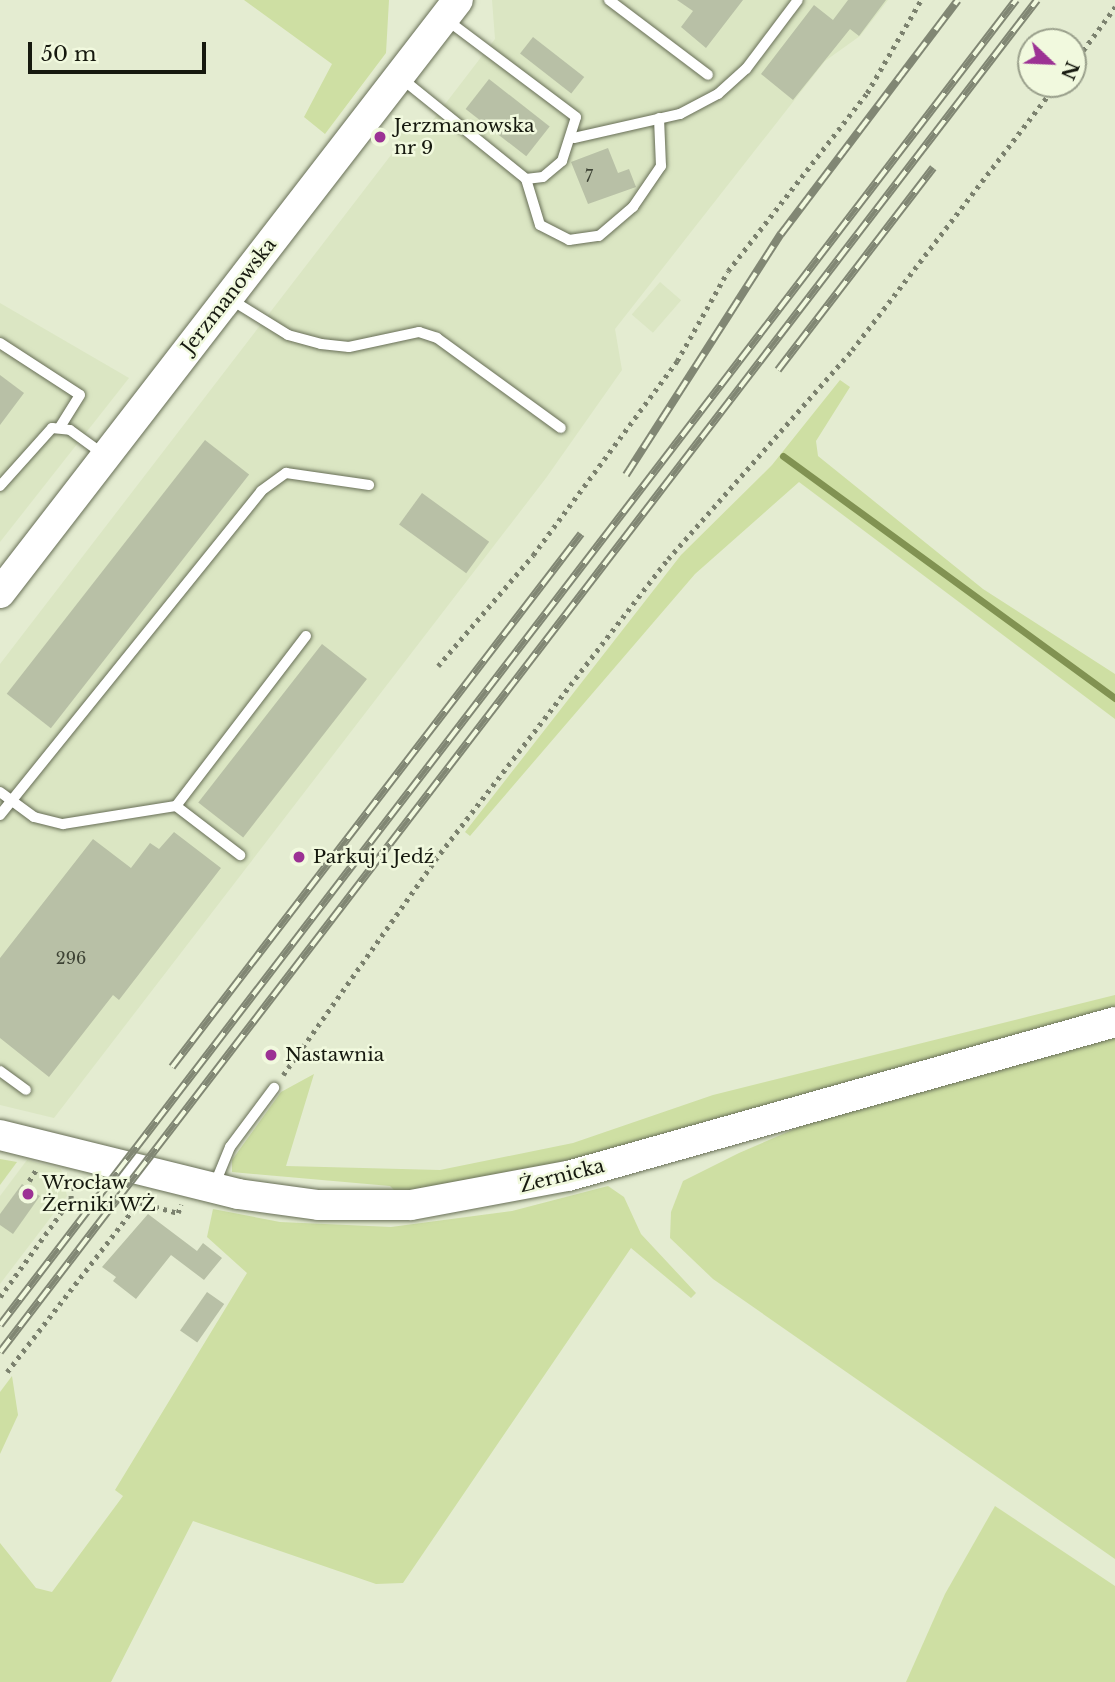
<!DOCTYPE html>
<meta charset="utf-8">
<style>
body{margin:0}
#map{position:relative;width:1115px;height:1682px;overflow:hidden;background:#e4ecd1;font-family:"Libre Baskerville",serif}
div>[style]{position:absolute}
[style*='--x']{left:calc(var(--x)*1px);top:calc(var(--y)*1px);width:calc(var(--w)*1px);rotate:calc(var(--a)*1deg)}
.built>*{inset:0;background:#dbe6c3;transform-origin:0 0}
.green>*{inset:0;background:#cedfa3}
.stream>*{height:7px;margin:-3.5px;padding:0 3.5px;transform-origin:3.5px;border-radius:3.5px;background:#819252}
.building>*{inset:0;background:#b8c0a6;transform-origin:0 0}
.path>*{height:4.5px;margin-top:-2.25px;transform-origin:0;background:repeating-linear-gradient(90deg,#7b816e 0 3.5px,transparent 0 8.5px)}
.roads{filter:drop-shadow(0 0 2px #676e56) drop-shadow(0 0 2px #676e56)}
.lane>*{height:10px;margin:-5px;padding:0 5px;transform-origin:5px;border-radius:5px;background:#fff}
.secondary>*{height:30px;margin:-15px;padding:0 15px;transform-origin:15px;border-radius:15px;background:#fff}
.rail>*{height:8px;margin-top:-4px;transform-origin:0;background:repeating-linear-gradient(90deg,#f1f9de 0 16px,#818774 0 32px);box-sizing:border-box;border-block:2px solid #818774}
.dots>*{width:19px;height:19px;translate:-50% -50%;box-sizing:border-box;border:4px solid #f1f9de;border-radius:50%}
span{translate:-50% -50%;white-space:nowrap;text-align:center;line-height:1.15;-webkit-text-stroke:5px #f1f9de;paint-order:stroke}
.number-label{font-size:16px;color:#3e4335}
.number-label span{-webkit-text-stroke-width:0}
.poi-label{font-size:19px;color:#16190f}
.left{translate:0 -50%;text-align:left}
.street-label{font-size:19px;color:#16190f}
.north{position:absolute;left:1017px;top:28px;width:70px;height:70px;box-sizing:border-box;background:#f1f9de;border:2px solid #999f8b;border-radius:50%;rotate:113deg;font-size:19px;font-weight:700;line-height:28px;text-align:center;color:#16190f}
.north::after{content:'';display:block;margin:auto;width:24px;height:32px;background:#9c3294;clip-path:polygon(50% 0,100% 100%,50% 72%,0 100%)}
.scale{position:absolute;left:28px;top:42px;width:178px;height:32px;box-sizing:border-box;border:4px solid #16190f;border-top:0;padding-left:9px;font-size:21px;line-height:24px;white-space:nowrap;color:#16190f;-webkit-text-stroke:5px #f1f9de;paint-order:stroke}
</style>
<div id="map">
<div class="built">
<i style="clip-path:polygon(492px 0,888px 0,860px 36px,825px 61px,615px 329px,622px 370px,546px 478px,54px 1118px,0 1105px,0 664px,401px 142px,390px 133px,429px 125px,495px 39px)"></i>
<i style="left:660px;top:282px;width:28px;height:43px;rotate:41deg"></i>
<i style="clip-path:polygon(0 303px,129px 378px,0 542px)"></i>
<i style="clip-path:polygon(27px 1160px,61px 1169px,67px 1196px,0 1284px,0 1196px)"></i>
</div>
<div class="green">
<i style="clip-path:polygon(244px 0,389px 0,386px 53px,325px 134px,304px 117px,332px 64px)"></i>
<i style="clip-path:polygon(840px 380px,850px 387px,816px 441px,818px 456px,983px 589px,1115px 674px,1115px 719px,799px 482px,695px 574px,470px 836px,465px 832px,681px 555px,772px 465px)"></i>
<i style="clip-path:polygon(1115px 995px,1115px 1011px,570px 1162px,398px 1194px,390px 1186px,232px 1172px,232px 1160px,281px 1092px,314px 1074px,286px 1166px,440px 1170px,573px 1143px,713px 1095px)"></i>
<i style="clip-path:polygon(1115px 1037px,1115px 1559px,713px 1279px,670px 1238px,671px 1212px,683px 1181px,739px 1153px,813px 1121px)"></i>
<i style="clip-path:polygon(0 1159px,17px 1162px,0 1185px)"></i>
<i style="clip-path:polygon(608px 1186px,624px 1197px,641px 1234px,696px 1293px,691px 1298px,631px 1248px,403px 1583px,376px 1584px,193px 1521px,111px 1682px,0 1682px,0 1543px,36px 1588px,52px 1592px,123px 1496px,115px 1490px,247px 1273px,207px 1237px,213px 1209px,280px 1222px,391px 1227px,512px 1211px)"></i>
<i style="clip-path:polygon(12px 1376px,18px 1415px,0 1454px,0 1392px)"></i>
<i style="clip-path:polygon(995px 1506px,1115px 1586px,1115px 1682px,906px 1682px,945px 1594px)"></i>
</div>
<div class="stream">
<i style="--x:783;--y:456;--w:411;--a:36.1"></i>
</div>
<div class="building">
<i style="clip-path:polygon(677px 0,743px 0,706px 48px,681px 27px,693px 11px)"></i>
<i style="clip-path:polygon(848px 0,886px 0,859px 36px,850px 29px,793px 100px,761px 74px,814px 5px,833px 20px)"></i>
<i style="left:533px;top:37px;width:65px;height:21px;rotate:38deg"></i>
<i style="left:489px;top:79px;width:77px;height:38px;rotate:38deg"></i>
<i style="clip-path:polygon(608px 148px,618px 173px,629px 169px,636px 187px,588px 204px,571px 162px)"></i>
<i style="clip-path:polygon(0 375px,24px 393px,0 425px)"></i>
<i style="left:205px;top:440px;width:56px;height:322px;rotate:38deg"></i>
<i style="left:422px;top:493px;width:83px;height:39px;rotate:36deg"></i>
<i style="left:322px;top:644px;width:57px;height:201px;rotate:38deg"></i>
<i style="clip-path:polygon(174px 832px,221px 868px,119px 1000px,113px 995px,49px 1077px,0 1038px,0 958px,93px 839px,131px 868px,150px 843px,159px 849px)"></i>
<i style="clip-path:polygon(22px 1184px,40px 1196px,13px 1234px,0 1225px,0 1214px)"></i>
<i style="clip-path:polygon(148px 1214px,197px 1251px,203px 1243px,222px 1258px,204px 1280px,171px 1255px,136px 1299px,113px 1281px,116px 1277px,102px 1267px)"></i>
<i style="left:207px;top:1292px;width:21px;height:47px;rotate:35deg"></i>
</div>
<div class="path">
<i style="--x:1073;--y:64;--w:71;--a:-53.6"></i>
<i style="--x:438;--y:666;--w:146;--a:-49.4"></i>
<i style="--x:533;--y:555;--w:242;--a:-53.4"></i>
<i style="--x:677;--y:361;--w:103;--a:-60.5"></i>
<i style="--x:728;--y:271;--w:226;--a:-52"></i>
<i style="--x:867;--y:93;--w:108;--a:-59.9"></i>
<i style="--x:283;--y:1075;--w:263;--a:-54.7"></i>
<i style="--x:435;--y:860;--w:381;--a:-52.3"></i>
<i style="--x:668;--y:559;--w:278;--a:-48.6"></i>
<i style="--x:852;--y:350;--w:336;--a:-52.4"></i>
<i style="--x:29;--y:1181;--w:13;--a:-58"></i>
<i style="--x:0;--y:1297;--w:121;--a:-54.1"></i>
<i style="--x:71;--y:1199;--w:20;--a:-93"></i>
<i style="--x:7;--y:1372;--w:215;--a:-52.2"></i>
<i style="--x:139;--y:1202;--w:41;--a:15.8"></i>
<i style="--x:178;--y:1213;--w:9;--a:-72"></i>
</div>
<div class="roads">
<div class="lane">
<i style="--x:609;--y:0;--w:124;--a:37.1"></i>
<i style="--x:401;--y:78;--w:161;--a:38.9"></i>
<i style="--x:526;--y:179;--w:17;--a:-7"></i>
<i style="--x:543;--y:177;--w:25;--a:-40"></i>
<i style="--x:562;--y:161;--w:46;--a:-72.3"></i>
<i style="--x:576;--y:117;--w:161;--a:-143.1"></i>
<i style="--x:574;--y:138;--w:109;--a:-12.8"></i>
<i style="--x:680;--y:114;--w:43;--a:-27.8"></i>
<i style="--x:718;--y:94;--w:38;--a:-42"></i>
<i style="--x:746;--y:69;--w:86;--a:-53"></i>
<i style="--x:526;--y:179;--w:48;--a:73.1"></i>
<i style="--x:540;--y:225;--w:33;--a:27"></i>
<i style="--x:569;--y:240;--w:30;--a:-8"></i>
<i style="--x:599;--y:236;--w:45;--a:-40.5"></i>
<i style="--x:633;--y:207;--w:50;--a:-55.7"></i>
<i style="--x:661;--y:166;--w:48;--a:-92.4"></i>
<i style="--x:230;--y:299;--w:68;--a:31.8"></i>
<i style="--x:288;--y:335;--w:34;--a:15"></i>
<i style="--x:321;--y:344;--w:28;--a:6"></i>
<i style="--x:349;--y:347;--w:72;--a:-12.1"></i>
<i style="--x:419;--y:332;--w:19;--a:18"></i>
<i style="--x:437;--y:338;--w:153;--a:36"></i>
<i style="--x:0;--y:343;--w:95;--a:33"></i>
<i style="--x:80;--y:395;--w:38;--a:122"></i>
<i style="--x:0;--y:486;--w:78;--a:-48.1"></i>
<i style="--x:52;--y:428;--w:18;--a:6"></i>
<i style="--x:70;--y:430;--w:41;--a:36"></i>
<i style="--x:0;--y:792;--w:42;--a:36.3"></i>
<i style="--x:34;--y:817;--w:30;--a:14"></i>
<i style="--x:63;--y:824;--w:114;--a:-9.1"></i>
<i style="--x:176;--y:806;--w:81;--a:37.4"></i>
<i style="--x:176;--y:806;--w:214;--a:-52.6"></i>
<i style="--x:0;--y:815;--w:416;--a:-51.1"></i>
<i style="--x:261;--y:491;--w:31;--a:-36"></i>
<i style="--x:286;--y:473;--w:84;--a:8.2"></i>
<i style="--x:0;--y:1071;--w:32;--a:36"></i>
<i style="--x:214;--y:1186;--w:42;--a:-67.7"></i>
<i style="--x:230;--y:1147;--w:74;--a:-53.3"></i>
</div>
<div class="secondary">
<i style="--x:0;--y:593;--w:749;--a:-52.32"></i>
<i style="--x:0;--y:1135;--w:245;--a:13.9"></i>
<i style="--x:238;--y:1194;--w:81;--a:7.8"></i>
<i style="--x:318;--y:1205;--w:93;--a:0"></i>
<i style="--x:411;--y:1205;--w:160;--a:-10.5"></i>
<i style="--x:568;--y:1176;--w:568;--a:-15.72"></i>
</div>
</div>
<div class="rail">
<i style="--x:778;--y:370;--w:255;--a:-52.5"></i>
<i style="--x:626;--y:475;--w:287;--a:-57.3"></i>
<i style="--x:781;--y:234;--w:293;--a:-52.9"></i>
<i style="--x:172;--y:1067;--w:672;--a:-52.5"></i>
<i style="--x:0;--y:1325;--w:1670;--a:-52.52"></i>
<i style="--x:0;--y:1352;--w:1704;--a:-52.51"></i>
</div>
<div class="dots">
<i style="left:380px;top:137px;background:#9c3294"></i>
<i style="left:299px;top:857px;background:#9c3294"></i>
<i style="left:271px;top:1055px;background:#9c3294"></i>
<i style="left:28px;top:1194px;background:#9c3294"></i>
</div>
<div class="number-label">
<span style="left:589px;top:176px">7</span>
<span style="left:71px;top:958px">296</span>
</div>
<div class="poi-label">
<span class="left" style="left:394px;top:137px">Jerzmanowska<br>nr 9</span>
<span class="left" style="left:313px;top:857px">Parkuj i Jedź</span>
<span class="left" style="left:285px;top:1055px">Nastawnia</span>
<span class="left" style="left:42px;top:1194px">Wrocław<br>Żerniki WŻ</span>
</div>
<div class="street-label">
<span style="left:229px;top:296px;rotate:-52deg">Jerzmanowska</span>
<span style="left:562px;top:1176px;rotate:-14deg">Żernicka</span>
</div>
<div class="north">N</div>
<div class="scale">50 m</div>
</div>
